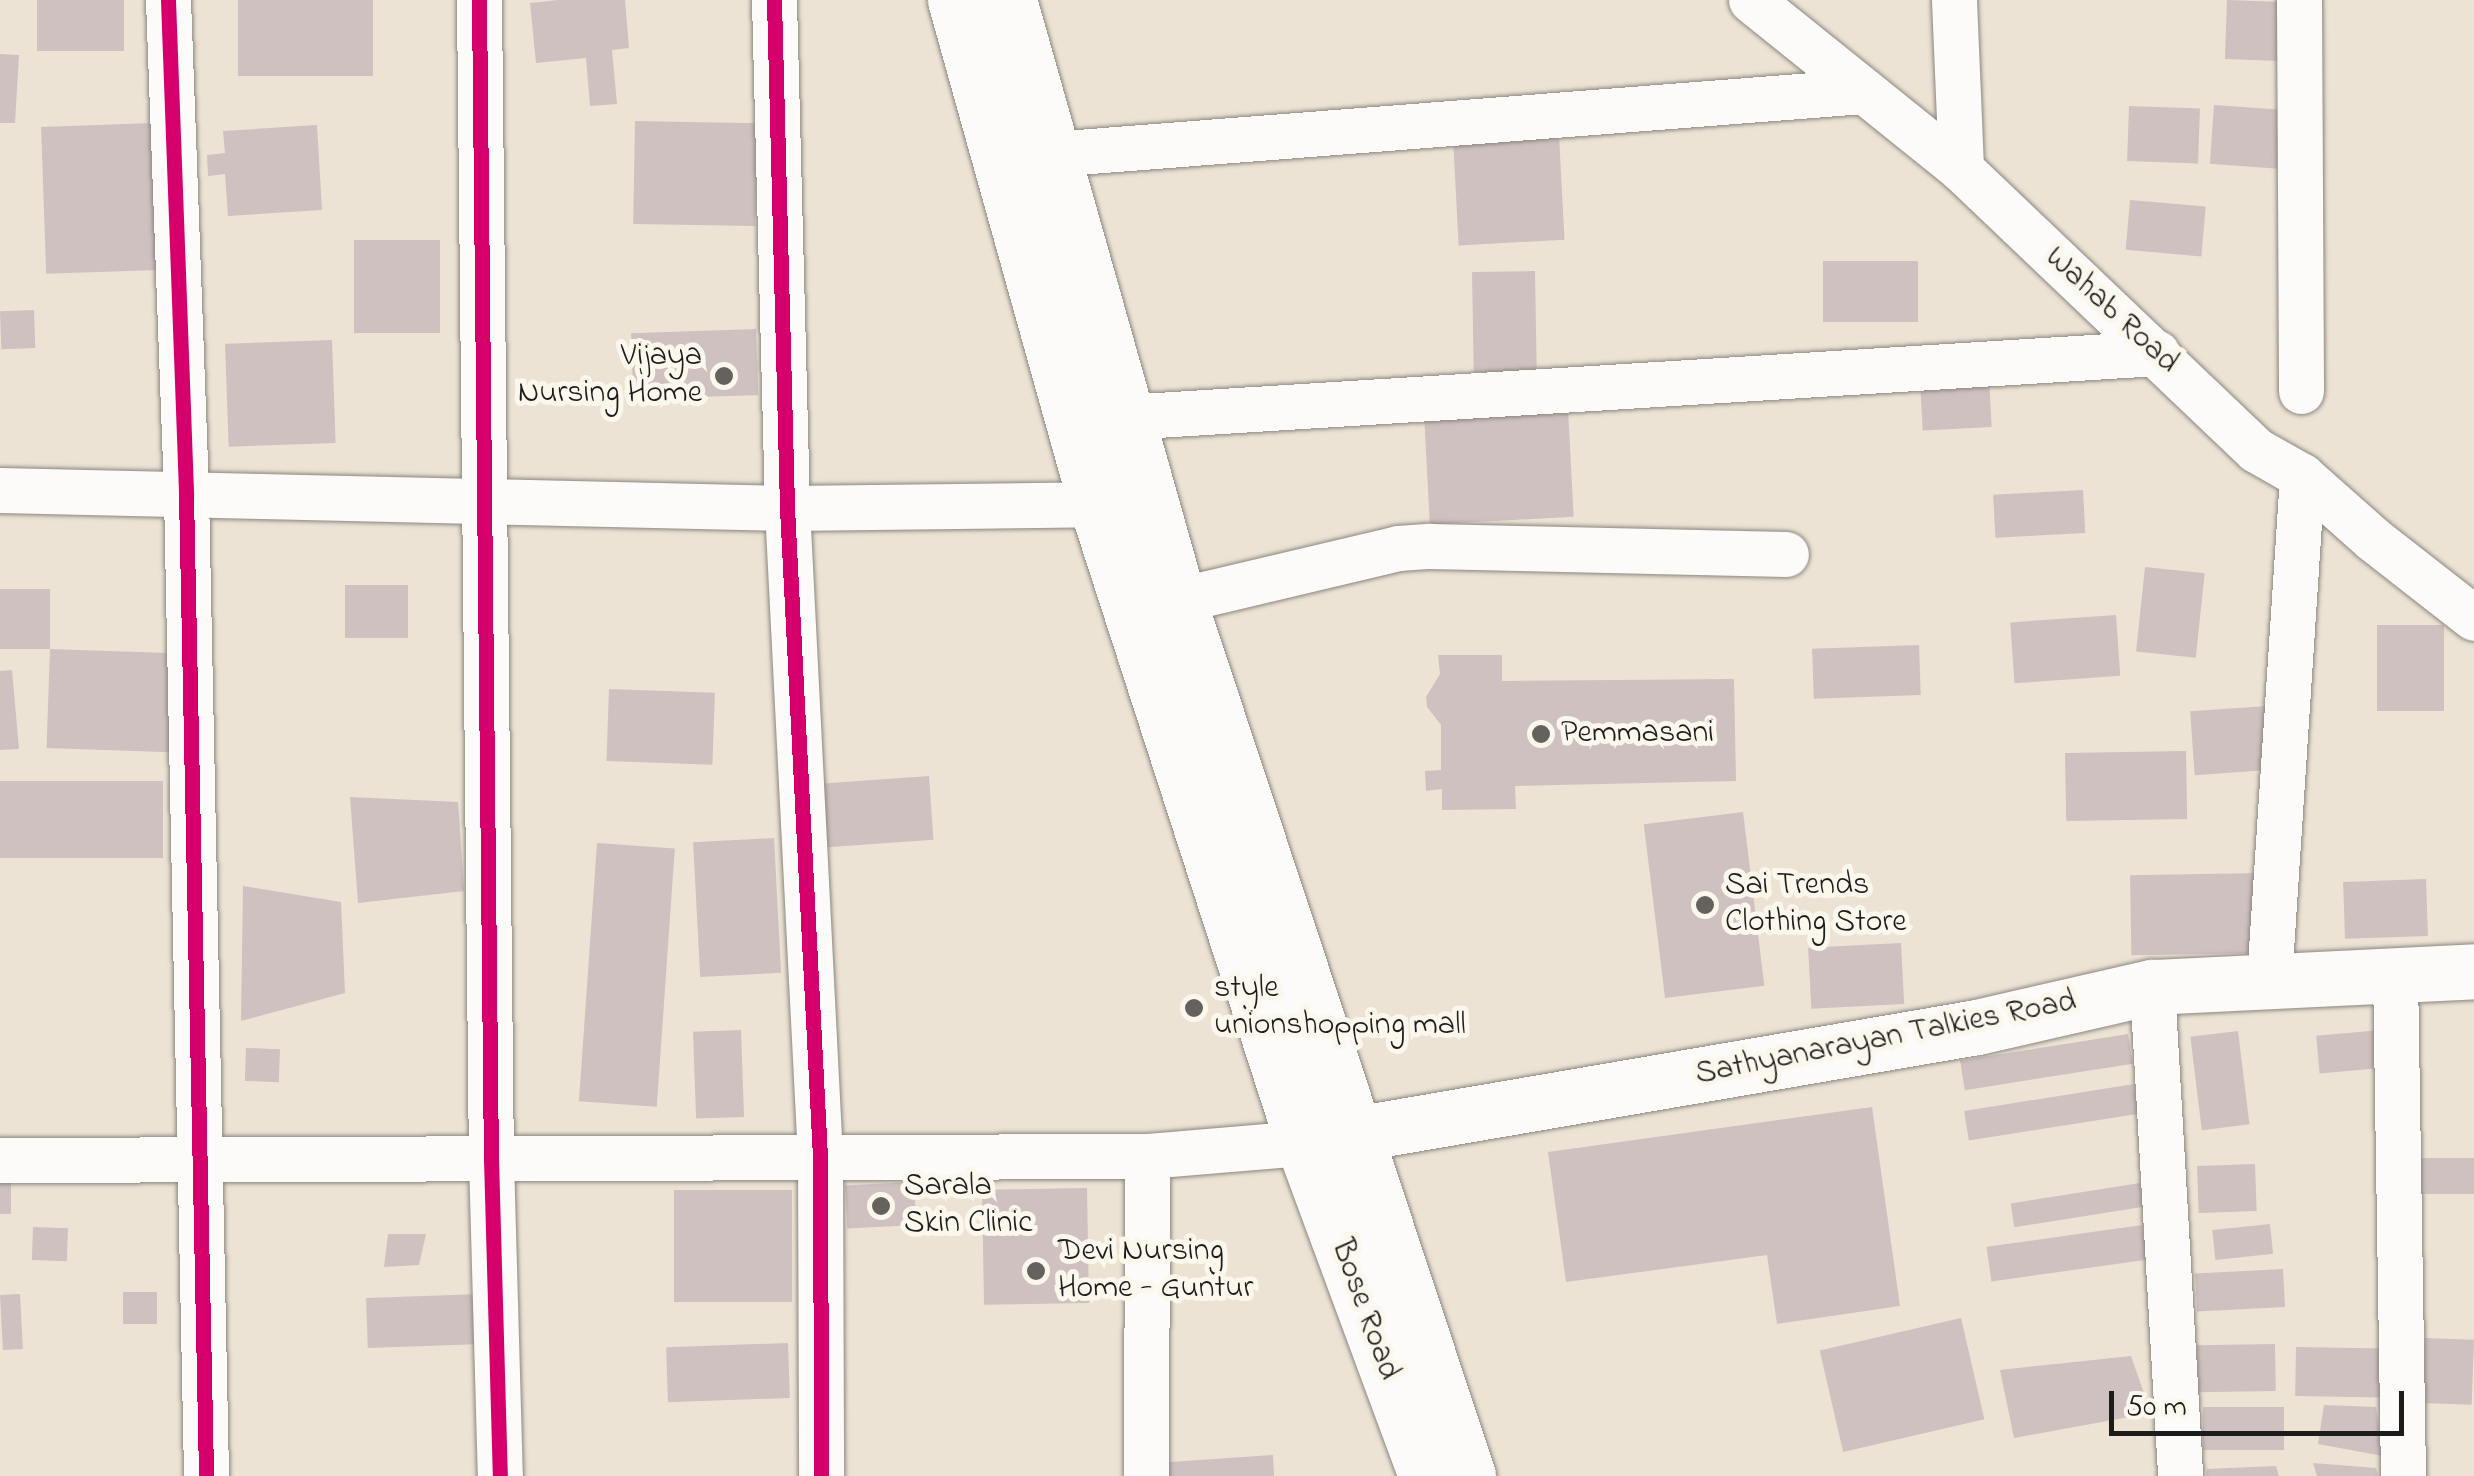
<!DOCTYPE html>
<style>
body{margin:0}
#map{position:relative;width:2474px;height:1476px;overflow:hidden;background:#ece3d5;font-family:"Indie Flower",sans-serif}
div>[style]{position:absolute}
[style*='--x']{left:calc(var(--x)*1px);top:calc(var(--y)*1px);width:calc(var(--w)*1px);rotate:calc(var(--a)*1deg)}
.building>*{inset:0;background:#cfc1c0;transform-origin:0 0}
.roads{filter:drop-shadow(0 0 2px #8b867f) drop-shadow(0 0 2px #8b867f)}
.street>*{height:45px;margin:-22.5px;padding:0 22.5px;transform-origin:22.5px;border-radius:22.5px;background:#fcfbf9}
.secondary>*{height:55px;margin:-27.5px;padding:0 27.5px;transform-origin:27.5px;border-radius:27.5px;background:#fcfbf9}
.cycleway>*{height:15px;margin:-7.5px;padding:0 7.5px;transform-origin:7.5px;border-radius:7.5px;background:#d6006c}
.dots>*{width:28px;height:28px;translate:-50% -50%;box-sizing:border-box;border:5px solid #fbf7ec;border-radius:50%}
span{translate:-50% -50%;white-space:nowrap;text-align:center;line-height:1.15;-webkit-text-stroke:10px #fbf7ec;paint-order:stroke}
.street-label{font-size:32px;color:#1c1c1c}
.poi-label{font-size:32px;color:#1c1c1c}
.right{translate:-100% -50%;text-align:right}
.left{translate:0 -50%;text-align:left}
.scale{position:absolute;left:2109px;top:1391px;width:295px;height:45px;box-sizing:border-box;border:5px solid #1c1c1c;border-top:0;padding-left:12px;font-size:30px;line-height:35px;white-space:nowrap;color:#1c1c1c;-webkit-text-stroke:8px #fbf7ec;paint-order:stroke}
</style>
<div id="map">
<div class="building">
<i style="left:37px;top:0;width:87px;height:51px"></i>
<i style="left:238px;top:0;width:135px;height:76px"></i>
<i style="clip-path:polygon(558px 0,625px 0,629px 48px,612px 50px,617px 104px,590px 106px,586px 58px,536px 63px,530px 3px)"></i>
<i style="left:2227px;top:0;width:56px;height:59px;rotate:2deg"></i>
<i style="clip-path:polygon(0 54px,19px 55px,15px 123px,0 123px)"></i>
<i style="left:2214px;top:105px;width:72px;height:59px;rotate:4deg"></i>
<i style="left:2129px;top:106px;width:71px;height:55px;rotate:2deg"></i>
<i style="left:635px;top:121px;width:122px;height:103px;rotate:1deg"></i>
<i style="left:153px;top:123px;width:147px;height:112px;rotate:88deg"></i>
<i style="clip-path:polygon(317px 125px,322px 210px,228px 216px,225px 174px,208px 176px,207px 155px,225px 153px,223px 131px)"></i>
<i style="left:1559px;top:135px;width:105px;height:106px;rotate:87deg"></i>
<i style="left:2130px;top:200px;width:76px;height:50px;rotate:5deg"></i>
<i style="left:440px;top:240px;width:93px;height:86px;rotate:90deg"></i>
<i style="left:1918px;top:261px;width:61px;height:95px;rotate:90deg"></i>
<i style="left:1535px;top:271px;width:100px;height:63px;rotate:89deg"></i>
<i style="left:34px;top:310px;width:38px;height:34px;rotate:88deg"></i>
<i style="left:756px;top:329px;width:66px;height:125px;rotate:88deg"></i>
<i style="left:332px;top:340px;width:103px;height:107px;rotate:88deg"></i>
<i style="left:1989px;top:377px;width:50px;height:69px;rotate:87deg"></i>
<i style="left:1568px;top:409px;width:108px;height:144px;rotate:87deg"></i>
<i style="left:2083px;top:490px;width:43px;height:90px;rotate:87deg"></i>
<i style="left:2145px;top:567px;width:60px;height:85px;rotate:6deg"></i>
<i style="left:345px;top:585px;width:63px;height:53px"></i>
<i style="left:50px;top:589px;width:60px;height:50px;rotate:90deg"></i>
<i style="left:2116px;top:615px;width:61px;height:106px;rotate:86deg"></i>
<i style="left:2377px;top:625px;width:67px;height:86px"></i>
<i style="left:1919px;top:645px;width:50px;height:107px;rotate:88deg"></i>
<i style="left:50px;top:649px;width:124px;height:99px;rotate:2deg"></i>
<i style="clip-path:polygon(1438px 655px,1502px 655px,1502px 681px,1734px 679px,1736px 781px,1515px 786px,1516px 809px,1442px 810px,1442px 789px,1426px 791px,1425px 771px,1441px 770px,1441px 725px,1427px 707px,1426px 697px,1440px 674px)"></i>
<i style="clip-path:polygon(12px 670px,19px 749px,0 750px,0 671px)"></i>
<i style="left:609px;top:689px;width:106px;height:72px;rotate:2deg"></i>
<i style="left:2267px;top:706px;width:64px;height:77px;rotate:86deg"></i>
<i style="left:2186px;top:751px;width:68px;height:121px;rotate:89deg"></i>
<i style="left:929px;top:776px;width:64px;height:106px;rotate:86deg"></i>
<i style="left:0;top:781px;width:163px;height:77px"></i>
<i style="clip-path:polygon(350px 797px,458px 802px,464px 891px,358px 903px)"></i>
<i style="left:1743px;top:812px;width:175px;height:100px;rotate:83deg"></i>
<i style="left:774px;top:838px;width:135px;height:81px;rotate:87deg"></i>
<i style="left:597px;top:843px;width:78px;height:259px;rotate:4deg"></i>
<i style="left:2260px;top:873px;width:80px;height:130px;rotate:89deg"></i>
<i style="left:2426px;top:879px;width:57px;height:83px;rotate:88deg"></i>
<i style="clip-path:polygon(243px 886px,341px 902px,345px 993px,241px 1021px)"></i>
<i style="left:1901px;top:943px;width:61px;height:93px;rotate:87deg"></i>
<i style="left:741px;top:1030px;width:87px;height:48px;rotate:88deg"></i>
<i style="left:2381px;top:1030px;width:38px;height:65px;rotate:85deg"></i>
<i style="left:2238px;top:1031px;width:94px;height:48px;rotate:83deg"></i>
<i style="left:2128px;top:1034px;width:30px;height:170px;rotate:81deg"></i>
<i style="left:246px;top:1048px;width:34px;height:33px;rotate:2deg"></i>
<i style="left:2134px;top:1084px;width:30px;height:172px;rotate:81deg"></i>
<i style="clip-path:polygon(1872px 1107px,1900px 1306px,1777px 1324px,1767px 1255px,1566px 1282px,1548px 1152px)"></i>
<i style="left:2474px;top:1158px;width:36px;height:56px;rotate:90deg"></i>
<i style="left:2255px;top:1164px;width:47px;height:58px;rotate:88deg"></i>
<i style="left:0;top:1181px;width:11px;height:33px"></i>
<i style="left:914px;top:1182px;width:43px;height:69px;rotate:87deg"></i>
<i style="left:2140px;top:1183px;width:24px;height:131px;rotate:81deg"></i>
<i style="left:1087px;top:1188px;width:115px;height:105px;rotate:89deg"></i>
<i style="left:674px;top:1190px;width:118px;height:112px"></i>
<i style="left:2270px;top:1224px;width:30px;height:58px;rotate:84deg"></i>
<i style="left:2142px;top:1225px;width:35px;height:157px;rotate:82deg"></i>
<i style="left:33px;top:1227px;width:35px;height:33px;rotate:2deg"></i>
<i style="clip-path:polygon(388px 1234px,426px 1234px,419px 1265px,384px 1267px)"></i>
<i style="left:2283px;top:1269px;width:38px;height:88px;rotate:87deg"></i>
<i style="left:123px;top:1292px;width:34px;height:32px"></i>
<i style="left:20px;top:1294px;width:55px;height:20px;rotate:87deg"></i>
<i style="left:481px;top:1294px;width:50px;height:115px;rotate:88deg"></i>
<i style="left:1961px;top:1318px;width:104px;height:145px;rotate:77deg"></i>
<i style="left:2425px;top:1338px;width:49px;height:65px;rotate:2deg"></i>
<i style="left:788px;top:1343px;width:55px;height:122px;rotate:88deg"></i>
<i style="left:2275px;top:1344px;width:47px;height:78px;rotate:89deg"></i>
<i style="left:2296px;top:1347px;width:88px;height:49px;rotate:1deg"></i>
<i style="clip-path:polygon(2131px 1356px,2151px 1413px,2014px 1438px,2000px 1370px)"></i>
<i style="clip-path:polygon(2324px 1405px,2376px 1407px,2383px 1456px,2318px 1444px)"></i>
<i style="left:2203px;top:1407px;width:81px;height:43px"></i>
<i style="clip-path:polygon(1273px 1455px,1274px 1476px,1156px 1476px,1156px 1463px)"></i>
<i style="clip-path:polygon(2313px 1463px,2376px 1468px,2378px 1476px,2317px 1476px)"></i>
<i style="clip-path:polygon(2276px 1466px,2279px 1476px,2206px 1476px,2207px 1469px)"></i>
</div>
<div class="roads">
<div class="street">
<i style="--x:168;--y:0;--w:494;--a:87.9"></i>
<i style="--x:186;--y:494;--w:982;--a:88.83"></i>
<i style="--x:479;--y:0;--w:1159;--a:89.41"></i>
<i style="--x:491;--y:1159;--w:317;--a:88.4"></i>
<i style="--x:774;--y:0;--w:508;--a:88.53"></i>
<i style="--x:787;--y:508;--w:650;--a:87.09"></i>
<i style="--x:820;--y:1157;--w:319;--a:89.8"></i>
<i style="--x:1751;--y:0;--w:270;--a:38.8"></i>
<i style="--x:1961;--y:169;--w:407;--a:43.6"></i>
<i style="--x:2256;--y:450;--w:53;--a:29.5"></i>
<i style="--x:2302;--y:476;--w:95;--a:41.6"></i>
<i style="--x:2373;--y:539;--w:128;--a:38"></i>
<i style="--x:1954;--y:0;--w:169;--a:87.6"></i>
<i style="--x:2299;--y:0;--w:391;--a:89.7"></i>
<i style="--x:1052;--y:154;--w:814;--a:-4.44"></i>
<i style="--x:1125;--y:417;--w:1034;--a:-3.55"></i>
<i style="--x:0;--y:490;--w:787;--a:1.31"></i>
<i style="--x:787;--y:508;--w:309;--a:-0.7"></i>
<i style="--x:1096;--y:504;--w:31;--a:-11"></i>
<i style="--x:1145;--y:608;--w:260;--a:-13.3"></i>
<i style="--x:1398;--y:548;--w:32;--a:-4"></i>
<i style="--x:1430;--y:546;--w:356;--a:1.3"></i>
<i style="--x:2395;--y:972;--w:504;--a:89.09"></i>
<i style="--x:2269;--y:980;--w:505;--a:-86.25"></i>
<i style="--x:2152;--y:987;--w:490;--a:86.7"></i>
<i style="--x:0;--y:1160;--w:1147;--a:-0.2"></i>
<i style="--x:1147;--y:1156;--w:157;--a:-4.8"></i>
<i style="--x:1146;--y:1476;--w:320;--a:-89.8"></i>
</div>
<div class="secondary">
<i style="--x:955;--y:0;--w:523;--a:74.37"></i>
<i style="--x:1096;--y:504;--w:672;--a:72.05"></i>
<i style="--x:1303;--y:1143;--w:355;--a:69.7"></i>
<i style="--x:1009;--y:0;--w:626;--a:74.23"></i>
<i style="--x:1179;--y:602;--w:921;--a:71.7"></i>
<i style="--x:1320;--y:1140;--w:667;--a:-9.76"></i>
<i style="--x:1977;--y:1027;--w:180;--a:-12.9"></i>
<i style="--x:2152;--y:987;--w:322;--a:-2.8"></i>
</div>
</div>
<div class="cycleway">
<i style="--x:168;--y:0;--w:494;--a:87.9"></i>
<i style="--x:186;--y:494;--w:982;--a:88.83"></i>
<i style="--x:479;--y:0;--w:1159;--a:89.41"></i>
<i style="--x:491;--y:1159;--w:317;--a:88.4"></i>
<i style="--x:774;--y:0;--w:508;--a:88.53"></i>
<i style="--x:787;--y:508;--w:650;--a:87.09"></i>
<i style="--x:820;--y:1157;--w:319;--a:89.8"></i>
</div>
<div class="dots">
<i style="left:724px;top:376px;background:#65625d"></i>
<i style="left:1541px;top:734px;background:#65625d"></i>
<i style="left:1705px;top:905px;background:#65625d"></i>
<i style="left:1194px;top:1008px;background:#65625d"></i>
<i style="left:881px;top:1206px;background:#65625d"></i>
<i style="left:1036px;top:1271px;background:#65625d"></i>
</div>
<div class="street-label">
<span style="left:2111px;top:311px;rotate:43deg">Wahab Road</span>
<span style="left:1886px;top:1039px;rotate:-11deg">Sathyanarayan Talkies Road</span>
<span style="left:1364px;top:1310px;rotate:70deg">Bose Road</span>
</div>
<div class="poi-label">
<span class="right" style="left:702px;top:376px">Vijaya<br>Nursing Home</span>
<span class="left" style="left:1561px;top:734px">Pemmasani</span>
<span class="left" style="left:1725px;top:905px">Sai Trends<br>Clothing Store</span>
<span class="left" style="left:1214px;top:1008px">style<br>unionshopping mall</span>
<span class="left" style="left:904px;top:1206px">Sarala<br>Skin Clinic</span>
<span class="left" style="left:1058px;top:1271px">Devi Nursing<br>Home - Guntur</span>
</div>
<div class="scale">50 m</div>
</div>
